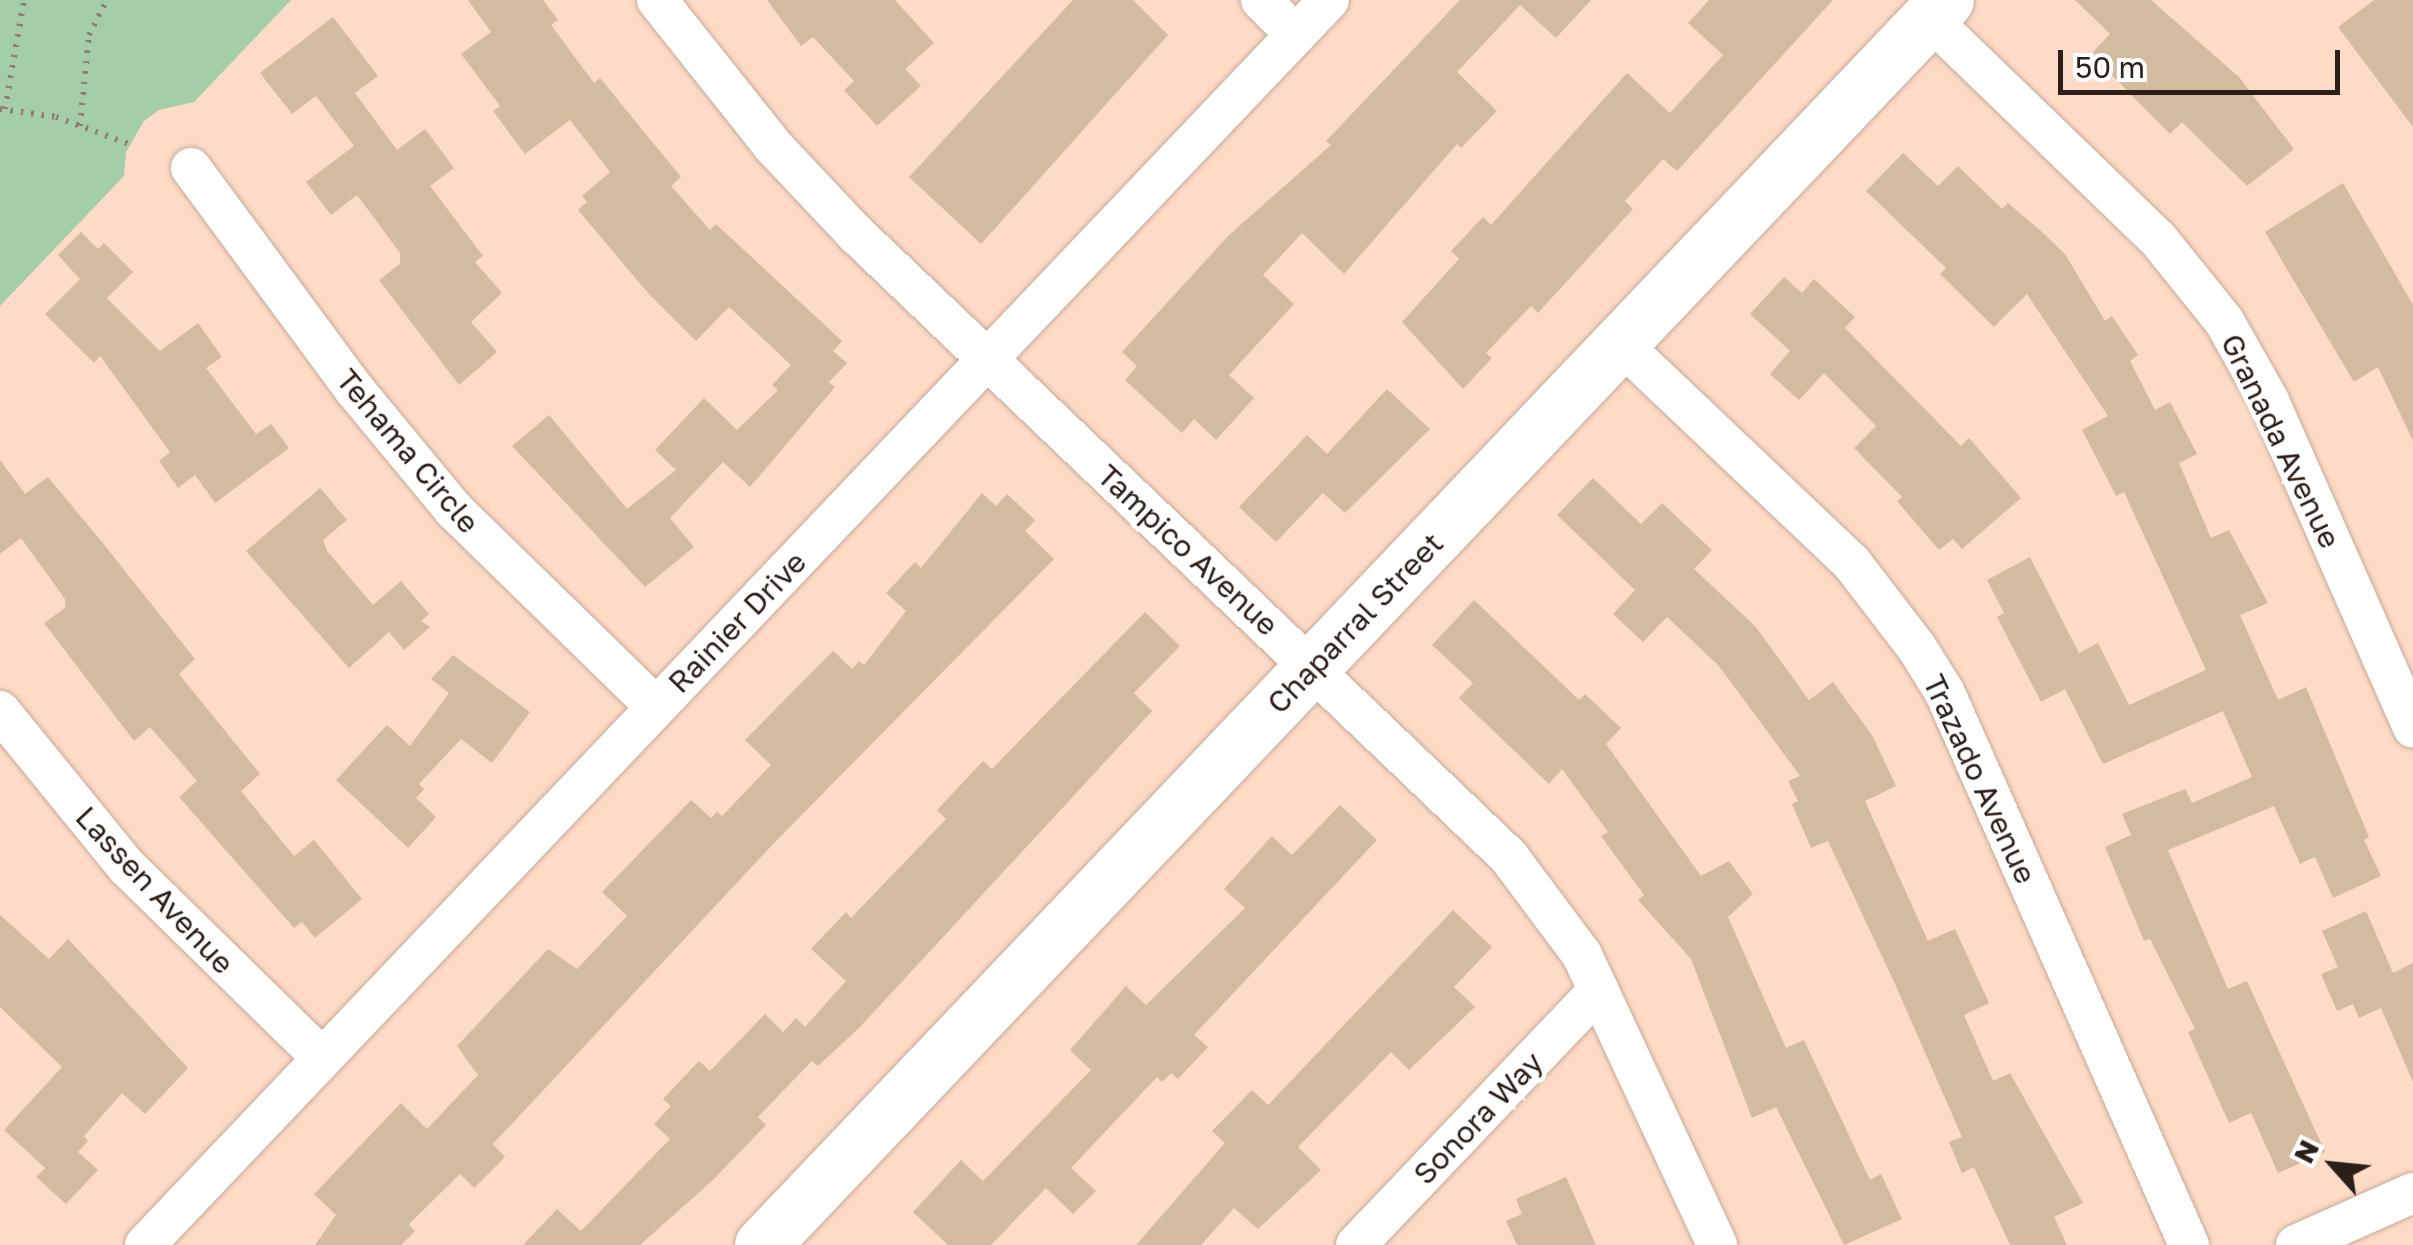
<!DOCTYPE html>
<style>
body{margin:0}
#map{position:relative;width:2413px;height:1245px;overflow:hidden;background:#fddbc7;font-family:"Golos Text",sans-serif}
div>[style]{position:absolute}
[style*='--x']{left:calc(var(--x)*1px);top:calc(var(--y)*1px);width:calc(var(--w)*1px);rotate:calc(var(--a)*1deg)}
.green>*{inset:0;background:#a4cea8}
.building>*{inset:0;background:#d3bb9f}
.path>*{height:6px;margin-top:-3px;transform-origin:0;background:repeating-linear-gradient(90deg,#947d70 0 2.5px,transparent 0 10.5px)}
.roads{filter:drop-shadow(0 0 2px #c9a996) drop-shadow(0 0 2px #c9a996)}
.street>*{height:40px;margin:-20px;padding:0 20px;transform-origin:20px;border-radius:20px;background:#fff}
.secondary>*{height:55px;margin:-27.5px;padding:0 27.5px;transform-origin:27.5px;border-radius:27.5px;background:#fff}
span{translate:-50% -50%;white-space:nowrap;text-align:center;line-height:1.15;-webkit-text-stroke:9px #fff;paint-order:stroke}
.street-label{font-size:30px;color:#2b1f18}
.north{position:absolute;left:2283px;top:1115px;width:100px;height:100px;-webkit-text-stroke:8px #fff;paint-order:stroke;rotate:297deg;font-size:28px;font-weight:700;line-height:40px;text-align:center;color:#2b1f18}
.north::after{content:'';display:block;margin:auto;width:35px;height:45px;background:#2b1f18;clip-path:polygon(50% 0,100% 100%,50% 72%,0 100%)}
.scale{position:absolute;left:2058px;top:50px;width:282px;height:45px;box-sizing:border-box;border:5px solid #2b1f18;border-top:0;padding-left:12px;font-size:30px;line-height:35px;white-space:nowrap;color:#2b1f18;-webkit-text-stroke:8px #fff;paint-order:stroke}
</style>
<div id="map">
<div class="green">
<i style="clip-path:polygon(0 0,291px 0,194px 102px,159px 110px,144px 121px,126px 152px,124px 176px,0 306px)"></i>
</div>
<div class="building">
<i style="clip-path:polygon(468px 0,543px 0,558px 20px,551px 25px,594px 83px,600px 78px,681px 177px,671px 186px,710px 230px,716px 224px,842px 341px,833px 351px,847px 363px,829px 382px,835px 387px,750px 487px,723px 462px,670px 518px,694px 547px,645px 587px,512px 446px,549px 415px,627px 509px,676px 470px,655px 450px,704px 398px,737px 430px,778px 390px,772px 385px,791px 365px,729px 307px,696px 341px,648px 293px,578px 210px,587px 202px,582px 196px,610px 172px,570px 120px,525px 154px,493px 111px,500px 106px,461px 54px,491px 32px)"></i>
<i style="clip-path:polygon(767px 0,895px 0,934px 43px,905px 69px,921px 86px,877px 126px,844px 90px,854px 81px,813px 37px,801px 46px)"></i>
<i style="clip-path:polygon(1073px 0,1133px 0,1168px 35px,981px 244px,909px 177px)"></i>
<i style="clip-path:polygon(1460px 0,1591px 0,1556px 38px,1520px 5px,1457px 72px,1497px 111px,1461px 148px,1457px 144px,1344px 274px,1302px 233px,1263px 275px,1294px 304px,1229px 375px,1254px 398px,1216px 440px,1194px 419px,1182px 433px,1125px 380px,1137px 366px,1122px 352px,1229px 235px,1331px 145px,1326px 141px)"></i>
<i style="clip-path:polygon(1709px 0,1833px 0,1677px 171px,1663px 159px,1625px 201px,1633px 209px,1538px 313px,1531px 306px,1486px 353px,1492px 358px,1463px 389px,1402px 322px,1459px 259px,1451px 251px,1483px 217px,1491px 225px,1627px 73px,1670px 113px,1723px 55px,1688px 23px)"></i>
<i style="clip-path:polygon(2075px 0,2151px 0,2239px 77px,2294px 149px,2247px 186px,2182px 122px,2170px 134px,2091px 54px,2110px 34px)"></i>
<i style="clip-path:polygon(2374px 0,2413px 0,2413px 127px,2338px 27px)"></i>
<i style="clip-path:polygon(333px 17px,378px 76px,355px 93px,397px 150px,425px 129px,454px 168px,430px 186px,483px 256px,475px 262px,502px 293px,471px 322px,497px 352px,459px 385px,379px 280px,400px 264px,400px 253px,357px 195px,331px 215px,306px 182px,354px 146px,316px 96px,292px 114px,260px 73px)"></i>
<i style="clip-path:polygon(1903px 153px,1938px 186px,1958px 166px,2002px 209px,2008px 203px,2042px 232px,2065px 254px,2105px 321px,2112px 316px,2138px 355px,2130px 361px,2155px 410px,2170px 402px,2197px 454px,2179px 463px,2211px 538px,2229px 530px,2268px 603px,2240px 615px,2278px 700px,2306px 687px,2369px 837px,2364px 840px,2381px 876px,2333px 898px,2315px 857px,2300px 864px,2274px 806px,2168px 850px,2228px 989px,2247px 981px,2325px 1152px,2278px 1173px,2251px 1113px,2229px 1123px,2188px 1032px,2195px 1029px,2150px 939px,2144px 941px,2105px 847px,2131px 835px,2122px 814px,2185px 789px,2192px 803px,2252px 777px,2223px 711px,2103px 764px,2065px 689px,2041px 702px,1997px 617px,2004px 613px,1987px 580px,2030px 557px,2079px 653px,2098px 643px,2129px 705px,2206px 670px,2124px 492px,2116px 496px,2082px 430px,2108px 416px,2027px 294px,1994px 327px,1940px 274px,1946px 268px,1866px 191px)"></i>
<i style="clip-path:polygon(2343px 183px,2413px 305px,2413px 441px,2378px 367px,2354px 382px,2265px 232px)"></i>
<i style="clip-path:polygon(81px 232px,98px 249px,104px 243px,133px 272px,107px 298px,160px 351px,198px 323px,222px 357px,206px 368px,256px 434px,271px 424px,289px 448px,215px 503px,195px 475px,178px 488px,159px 461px,170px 452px,100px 356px,94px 363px,45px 314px,80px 279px,58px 255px)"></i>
<i style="clip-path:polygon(1784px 277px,1802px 293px,1814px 279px,1855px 317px,1845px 328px,1961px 446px,1969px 438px,2021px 498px,1962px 549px,1953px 539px,1939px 550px,1897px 501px,1902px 497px,1854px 448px,1876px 426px,1824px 373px,1799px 400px,1770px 374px,1790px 351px,1750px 314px)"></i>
<i style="clip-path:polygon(1387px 389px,1430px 429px,1345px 513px,1323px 493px,1276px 542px,1239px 507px,1307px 435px,1327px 454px)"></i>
<i style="clip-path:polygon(0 460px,25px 494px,48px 477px,102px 542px,195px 659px,179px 674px,260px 774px,241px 791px,294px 856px,314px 840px,362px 899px,315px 938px,302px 922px,294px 928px,179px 797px,197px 781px,150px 727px,134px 741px,44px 623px,65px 608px,65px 599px,21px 538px,0 554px)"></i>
<i style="clip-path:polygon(1593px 478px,1641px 524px,1662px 503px,1712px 550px,1694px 569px,1755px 626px,1809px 700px,1833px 682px,1872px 735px,1896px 786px,1865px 801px,1928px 941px,1955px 929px,1989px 1003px,1964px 1015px,1993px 1081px,2010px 1073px,2083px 1203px,2054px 1217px,2067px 1245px,2010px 1245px,1974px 1167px,1962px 1173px,1949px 1142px,1962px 1137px,1895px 984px,1828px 841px,1811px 848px,1792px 804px,1798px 801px,1788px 781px,1800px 776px,1719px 666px,1667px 617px,1643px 642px,1613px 614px,1635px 590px,1557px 515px)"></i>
<i style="clip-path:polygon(320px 488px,347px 520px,323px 540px,327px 551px,373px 605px,401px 581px,429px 614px,421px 621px,430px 627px,404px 650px,389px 632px,349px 668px,246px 551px)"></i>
<i style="clip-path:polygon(982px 493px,996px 506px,1007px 494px,1035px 520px,1025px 531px,1054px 559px,776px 841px,493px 1144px,505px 1157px,474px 1188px,460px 1174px,409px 1224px,415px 1231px,401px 1245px,315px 1245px,336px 1215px,314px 1194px,401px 1103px,427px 1129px,478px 1075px,457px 1046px,548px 949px,577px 969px,627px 916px,602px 892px,691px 800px,711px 818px,717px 812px,722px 816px,771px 765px,745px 740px,833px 651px,852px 669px,859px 661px,864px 665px,906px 611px,886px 593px,915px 562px,921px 568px)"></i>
<i style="clip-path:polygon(1474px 600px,1579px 700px,1585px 694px,1621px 728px,1606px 744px,1701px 876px,1729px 861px,1753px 894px,1728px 917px,1786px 1048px,1804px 1040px,1870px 1180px,1881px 1174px,1902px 1219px,1844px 1245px,1776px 1107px,1752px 1118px,1691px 959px,1638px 900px,1644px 895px,1601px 836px,1608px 832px,1562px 769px,1549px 784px,1459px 698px,1473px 683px,1432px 645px)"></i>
<i style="clip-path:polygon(1145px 612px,1180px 646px,1134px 693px,1152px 711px,859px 1028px,818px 1066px,812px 1061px,758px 1117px,766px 1125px,713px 1180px,640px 1245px,523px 1245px,557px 1209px,581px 1231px,670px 1139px,654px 1124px,671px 1106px,663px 1099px,699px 1061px,710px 1071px,765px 1014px,783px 1032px,796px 1018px,805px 1027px,846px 981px,811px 949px,846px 912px,851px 918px,946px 819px,937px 810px,983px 761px,992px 769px)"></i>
<i style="clip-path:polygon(453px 655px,530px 712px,492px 763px,461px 739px,419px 784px,424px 789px,416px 798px,436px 817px,408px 848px,336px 780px,387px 725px,410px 746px,449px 693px,431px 679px)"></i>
<i style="clip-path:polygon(1340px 805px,1377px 840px,1194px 1035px,1208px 1047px,1178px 1079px,1171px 1073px,1162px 1082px,1157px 1077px,1071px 1168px,1096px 1191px,1073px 1214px,1046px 1188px,991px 1245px,948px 1245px,913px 1212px,961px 1160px,983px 1181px,1091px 1070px,1070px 1050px,1126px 986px,1146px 1005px,1245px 908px,1224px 889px,1272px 836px,1292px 855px)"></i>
<i style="clip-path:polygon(1453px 910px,1492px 947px,1454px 987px,1475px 1007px,1409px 1070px,1391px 1052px,1298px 1147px,1321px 1170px,1258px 1229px,1234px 1208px,1201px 1245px,1136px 1245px,1225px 1143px,1212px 1131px,1252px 1090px,1268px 1105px)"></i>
<i style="clip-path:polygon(2366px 911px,2393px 973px,2413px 963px,2413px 1082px,2381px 1008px,2359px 1018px,2353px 1004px,2337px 1011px,2321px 974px,2338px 967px,2322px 931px)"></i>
<i style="clip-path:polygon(0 915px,49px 959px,68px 939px,188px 1068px,145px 1114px,122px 1093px,84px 1136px,88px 1141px,78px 1152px,98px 1170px,66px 1204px,36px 1177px,45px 1168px,4px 1130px,62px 1067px,0 1007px)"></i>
<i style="clip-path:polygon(1566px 1177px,1596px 1245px,1517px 1245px,1506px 1221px,1522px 1214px,1516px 1199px)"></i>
</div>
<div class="path">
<i style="--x:0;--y:109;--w:57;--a:8.1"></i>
<i style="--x:56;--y:117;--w:78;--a:20.3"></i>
<i style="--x:5;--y:109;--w:111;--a:-80.1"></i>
<i style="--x:80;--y:126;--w:91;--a:-84.4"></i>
<i style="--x:89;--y:35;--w:39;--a:-63"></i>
</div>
<div class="roads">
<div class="street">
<i style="--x:657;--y:0;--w:186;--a:51.5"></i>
<i style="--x:773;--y:146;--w:121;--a:46.7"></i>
<i style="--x:856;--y:234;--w:903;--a:43.65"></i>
<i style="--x:1509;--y:857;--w:122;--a:53.3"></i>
<i style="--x:1582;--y:955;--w:320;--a:65"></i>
<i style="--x:1261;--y:0;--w:49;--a:45"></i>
<i style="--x:1929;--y:18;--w:318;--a:44"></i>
<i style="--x:2158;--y:239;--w:105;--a:51.2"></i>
<i style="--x:2224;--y:321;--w:92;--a:60.6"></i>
<i style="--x:2269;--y:401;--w:357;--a:66.2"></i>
<i style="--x:191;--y:168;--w:275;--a:53.6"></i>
<i style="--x:354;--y:389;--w:157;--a:50.4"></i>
<i style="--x:454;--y:510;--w:282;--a:44.3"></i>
<i style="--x:1621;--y:344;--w:317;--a:43.5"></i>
<i style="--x:1851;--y:562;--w:108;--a:52.5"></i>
<i style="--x:1917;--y:648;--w:53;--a:58.1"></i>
<i style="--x:1945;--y:693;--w:604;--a:66.15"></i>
<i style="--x:0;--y:711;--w:201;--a:50.9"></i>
<i style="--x:127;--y:867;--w:273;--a:44.4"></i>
<i style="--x:145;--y:1245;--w:1718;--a:-46.44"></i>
<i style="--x:1356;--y:1245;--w:352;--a:-46.4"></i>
<i style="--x:2296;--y:1245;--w:128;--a:-24"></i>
</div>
<div class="secondary">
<i style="--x:762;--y:1245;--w:1718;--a:-46.44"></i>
</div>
</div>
<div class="street-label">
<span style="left:2281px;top:441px;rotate:64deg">Granada Avenue</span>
<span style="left:408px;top:451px;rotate:50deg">Tehama Circle</span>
<span style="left:1188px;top:550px;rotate:43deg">Tampico Avenue</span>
<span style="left:737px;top:622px;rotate:-46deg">Rainier Drive</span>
<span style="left:1355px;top:623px;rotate:-46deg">Chaparral Street</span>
<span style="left:1980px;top:779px;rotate:65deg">Trazado Avenue</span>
<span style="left:155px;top:890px;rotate:47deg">Lassen Avenue</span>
<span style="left:1478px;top:1118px;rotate:-46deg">Sonora Way</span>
</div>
<div class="north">N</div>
<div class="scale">50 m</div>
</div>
